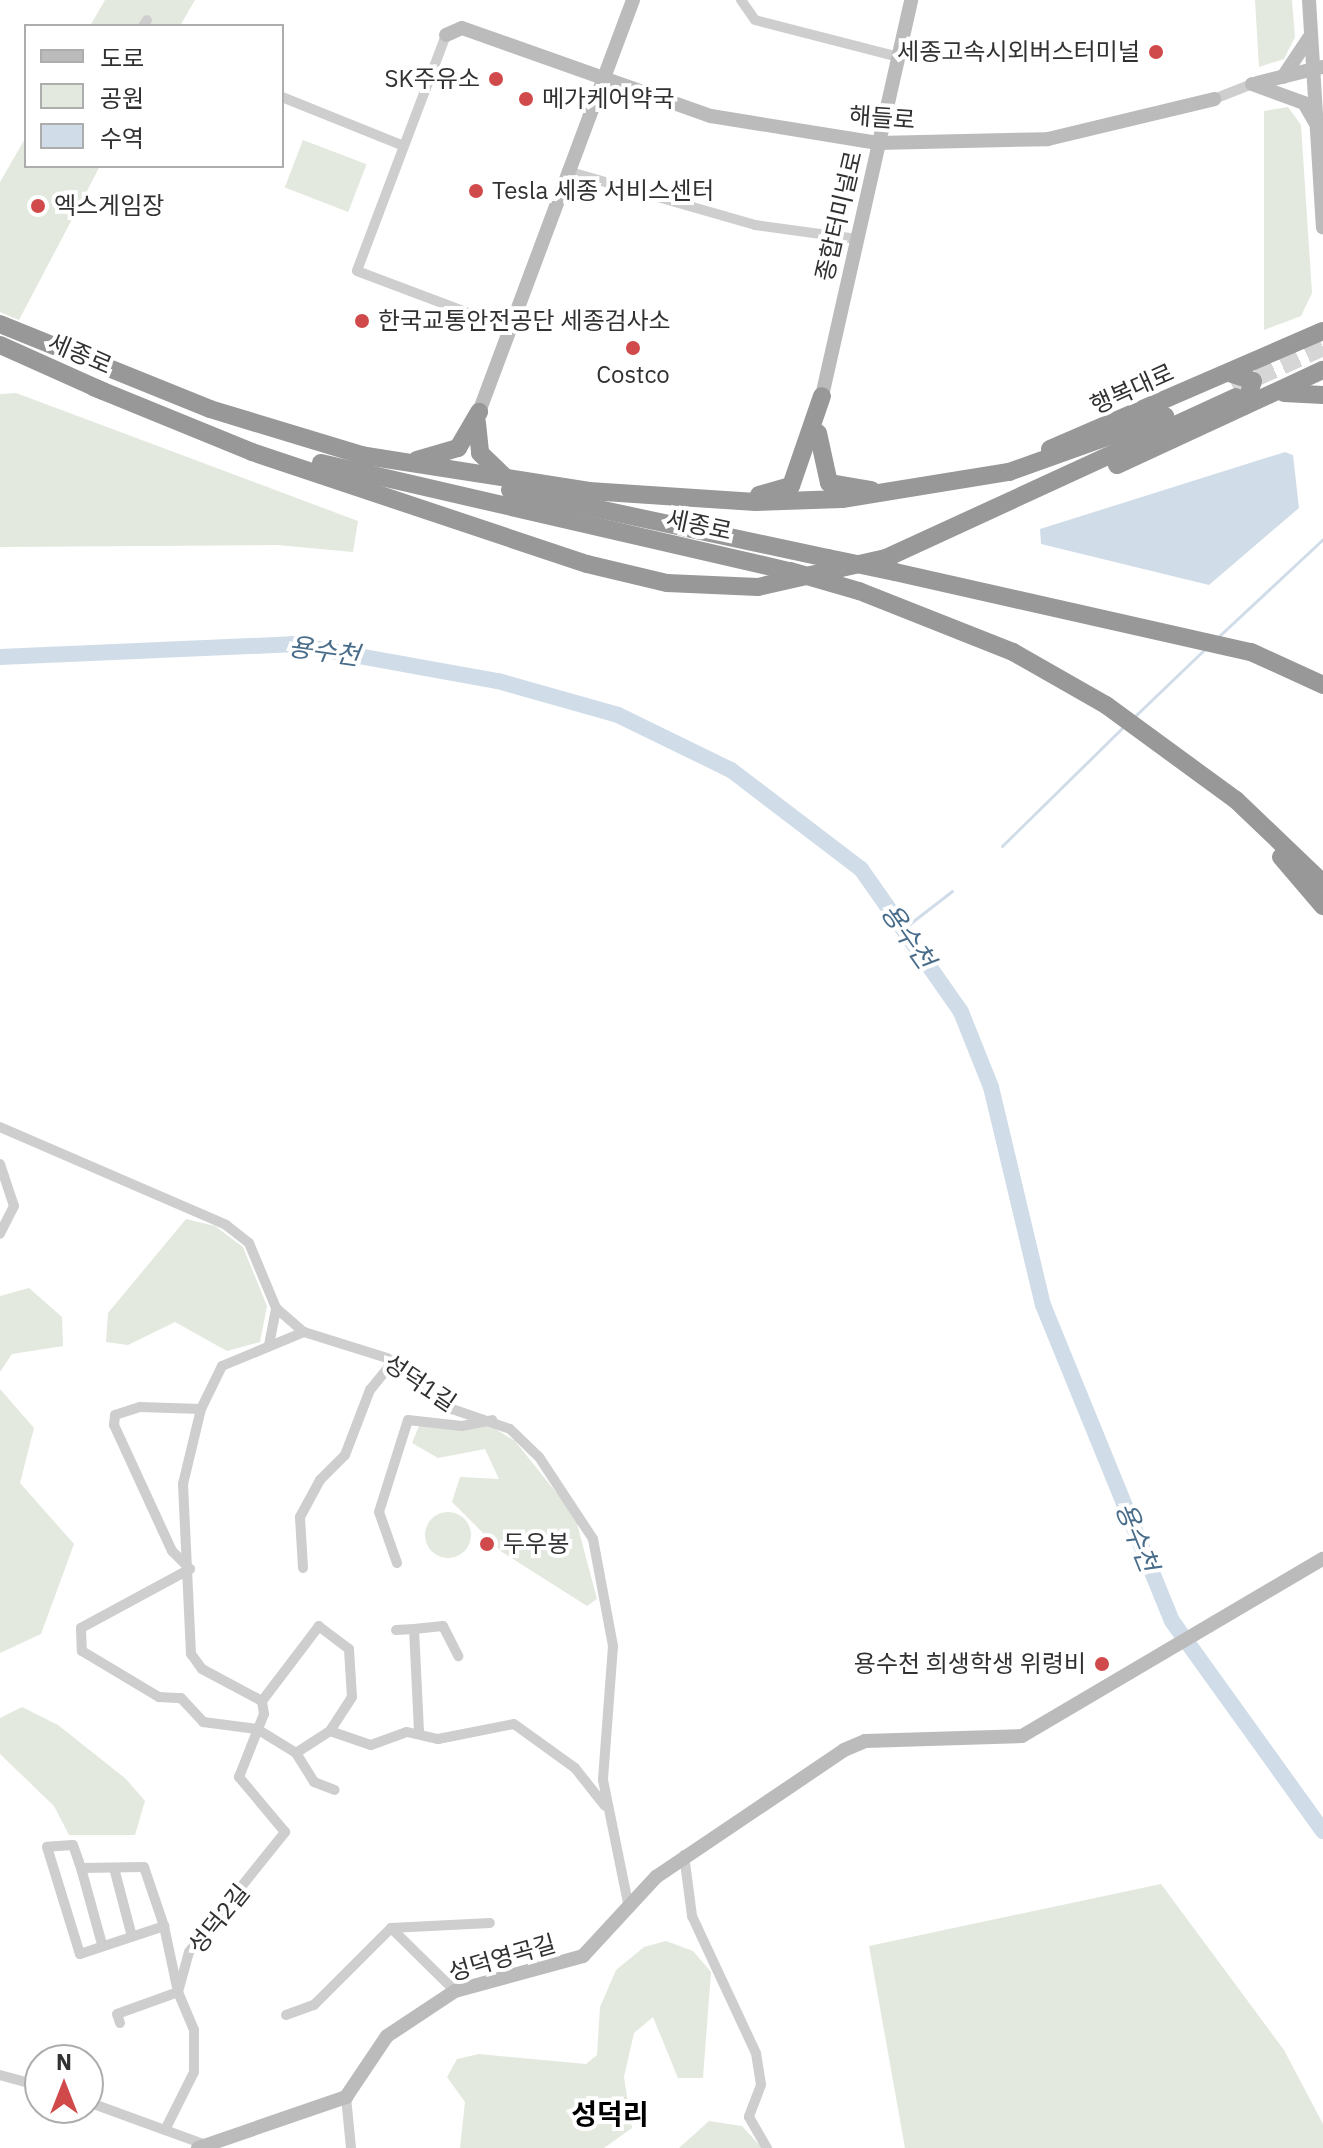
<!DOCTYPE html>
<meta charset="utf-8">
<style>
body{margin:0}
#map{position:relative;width:1323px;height:2148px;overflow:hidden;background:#fff;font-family:"IBM Plex Sans","Noto Sans KR",sans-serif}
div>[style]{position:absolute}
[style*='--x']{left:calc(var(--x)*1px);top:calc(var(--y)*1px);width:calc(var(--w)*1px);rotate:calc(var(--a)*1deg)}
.green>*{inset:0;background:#e3e9de;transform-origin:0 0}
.round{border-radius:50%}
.water>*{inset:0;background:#d0dde9}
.stream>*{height:3px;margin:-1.5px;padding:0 1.5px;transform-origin:1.5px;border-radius:1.5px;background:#d0dde9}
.river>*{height:16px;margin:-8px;padding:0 8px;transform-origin:8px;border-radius:8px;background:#d0dde9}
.highway-tunnel>*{height:18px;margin-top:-9px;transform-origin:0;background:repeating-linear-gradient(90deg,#d6d6d6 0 18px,transparent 0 27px)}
.street>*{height:10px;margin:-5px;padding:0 5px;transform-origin:5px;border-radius:5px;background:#cecece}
.secondary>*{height:14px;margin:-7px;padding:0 7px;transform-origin:7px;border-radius:7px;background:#bbb}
.highway>*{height:18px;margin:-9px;padding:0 9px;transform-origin:9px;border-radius:9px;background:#989898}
.highway-bridge>*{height:18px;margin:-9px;padding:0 9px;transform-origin:9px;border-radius:9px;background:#989898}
.dots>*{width:22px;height:22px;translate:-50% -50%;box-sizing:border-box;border:4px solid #fff;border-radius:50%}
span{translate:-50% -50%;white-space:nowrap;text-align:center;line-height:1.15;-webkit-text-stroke:8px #fff;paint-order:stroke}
.poi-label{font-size:24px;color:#313131}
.right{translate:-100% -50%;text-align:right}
.left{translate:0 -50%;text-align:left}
.street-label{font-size:24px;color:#313131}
.water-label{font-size:26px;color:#486c89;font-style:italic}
.quarter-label{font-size:28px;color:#000;font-weight:700}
.legend{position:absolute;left:24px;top:24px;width:260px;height:144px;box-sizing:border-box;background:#fff;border:2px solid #adadad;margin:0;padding:10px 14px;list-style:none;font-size:24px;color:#313131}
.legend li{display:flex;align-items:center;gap:16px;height:40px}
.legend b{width:40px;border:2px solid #adadad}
.north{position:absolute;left:24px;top:2044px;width:80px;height:80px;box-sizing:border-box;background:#fff;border:2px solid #adadad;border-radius:50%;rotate:0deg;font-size:22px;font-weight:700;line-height:32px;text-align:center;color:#313131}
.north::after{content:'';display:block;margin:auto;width:28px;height:36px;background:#d04a4b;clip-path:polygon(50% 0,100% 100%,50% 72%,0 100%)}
</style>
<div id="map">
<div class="green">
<i style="clip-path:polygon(105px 0,195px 0,180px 26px,90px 26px)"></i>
<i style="clip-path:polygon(1255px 0,1292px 0,1295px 37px,1284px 59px,1259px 67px)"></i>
<i style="clip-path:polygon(1288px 107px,1301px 125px,1312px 293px,1301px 316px,1264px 330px,1264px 111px)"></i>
<i style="clip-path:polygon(26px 137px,26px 166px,100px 166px,19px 320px,0 312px,0 182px)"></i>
<i style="left:303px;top:140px;width:68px;height:51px;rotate:21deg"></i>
<i style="clip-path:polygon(16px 393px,358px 521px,353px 552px,277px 545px,0 547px,0 394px)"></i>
<i style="clip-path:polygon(186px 1219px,215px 1226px,243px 1247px,267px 1306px,260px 1342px,227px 1351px,175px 1322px,128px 1345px,106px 1342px,108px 1313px)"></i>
<i style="clip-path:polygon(29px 1288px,62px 1317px,63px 1346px,12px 1354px,0 1372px,0 1296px)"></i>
<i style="clip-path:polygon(0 1389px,34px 1428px,20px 1483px,74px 1544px,41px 1634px,0 1653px)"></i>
<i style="clip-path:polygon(489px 1425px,515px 1441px,575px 1516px,597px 1599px,587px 1606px,502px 1552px,452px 1502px,460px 1477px,499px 1479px,485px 1449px,438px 1458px,412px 1443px,419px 1426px)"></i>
<i class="round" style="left:425px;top:1512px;width:46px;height:46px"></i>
<i style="clip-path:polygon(22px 1707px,58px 1725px,126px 1779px,145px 1801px,135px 1835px,69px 1835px,54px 1806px,0 1754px,0 1718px)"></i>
<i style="clip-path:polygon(1161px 1884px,1284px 2050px,1323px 2124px,1323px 2148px,905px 2148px,869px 1946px)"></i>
<i style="clip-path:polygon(666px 1941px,693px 1951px,711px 1972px,703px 2078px,678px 2078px,653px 2017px,634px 2033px,624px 2077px,632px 2128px,604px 2148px,460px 2148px,465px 2102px,447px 2077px,457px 2059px,479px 2054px,586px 2064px,597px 2055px,600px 2007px,616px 1970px,644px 1947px)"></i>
<i style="clip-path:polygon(709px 2121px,742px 2126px,762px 2148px,679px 2148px)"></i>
</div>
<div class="water">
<i style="clip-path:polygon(1285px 452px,1293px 455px,1299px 508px,1209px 585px,1041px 544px,1040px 529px)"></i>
</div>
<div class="stream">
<i style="--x:1218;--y:637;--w:144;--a:-43"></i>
<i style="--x:1134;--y:717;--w:100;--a:-43.8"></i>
<i style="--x:1002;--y:846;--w:168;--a:-44.5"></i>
<i style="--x:903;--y:929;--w:62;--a:-37.8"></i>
</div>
<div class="river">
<i style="--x:0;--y:657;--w:292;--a:-2.5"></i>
<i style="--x:292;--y:644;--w:209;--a:10.2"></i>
<i style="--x:498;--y:681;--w:125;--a:15.8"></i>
<i style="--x:618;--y:715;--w:126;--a:26"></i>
<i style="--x:731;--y:770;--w:163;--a:37.3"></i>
<i style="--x:861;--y:869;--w:174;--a:55"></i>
<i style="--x:961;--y:1012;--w:81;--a:68.2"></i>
<i style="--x:991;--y:1087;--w:224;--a:76.6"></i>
<i style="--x:1043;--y:1305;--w:341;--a:67.8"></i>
<i style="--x:1172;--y:1621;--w:259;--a:54.3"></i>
</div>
<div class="highway-tunnel">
<i style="--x:1233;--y:388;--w:99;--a:-24.5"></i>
</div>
<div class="street">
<i style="--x:741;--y:0;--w:24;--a:55"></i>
<i style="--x:755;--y:20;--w:149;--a:14.4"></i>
<i style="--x:143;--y:26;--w:7;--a:-56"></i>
<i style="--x:446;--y:35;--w:252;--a:110.7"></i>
<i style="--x:357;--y:271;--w:162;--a:20.6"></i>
<i style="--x:282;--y:97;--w:131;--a:21.9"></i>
<i style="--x:1214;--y:99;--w:41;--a:-21.5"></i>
<i style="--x:567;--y:171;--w:196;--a:16"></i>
<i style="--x:755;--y:225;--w:103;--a:7.8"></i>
<i style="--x:0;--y:1127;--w:246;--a:23.4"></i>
<i style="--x:226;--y:1225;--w:29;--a:38"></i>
<i style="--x:249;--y:1243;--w:70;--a:67.4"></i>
<i style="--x:276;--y:1308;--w:37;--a:41"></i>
<i style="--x:304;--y:1332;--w:87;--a:17.4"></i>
<i style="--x:387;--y:1358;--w:83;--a:38.1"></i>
<i style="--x:452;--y:1409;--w:61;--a:19"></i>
<i style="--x:510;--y:1429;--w:40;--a:44"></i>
<i style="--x:539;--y:1457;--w:98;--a:56.6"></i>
<i style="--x:593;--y:1539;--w:109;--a:79.4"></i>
<i style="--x:613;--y:1646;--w:134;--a:94.3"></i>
<i style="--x:603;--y:1780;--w:126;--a:78.5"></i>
<i style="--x:0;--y:1164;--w:44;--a:71.6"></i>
<i style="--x:14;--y:1206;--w:31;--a:117"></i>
<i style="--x:269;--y:1345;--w:38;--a:-79"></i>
<i style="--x:397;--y:1563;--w:54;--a:-109.4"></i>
<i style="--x:379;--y:1512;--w:96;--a:-72.5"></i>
<i style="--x:408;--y:1420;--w:54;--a:6.3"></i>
<i style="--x:462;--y:1426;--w:31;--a:-11"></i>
<i style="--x:303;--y:1568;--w:51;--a:-93.4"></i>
<i style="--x:300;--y:1517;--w:42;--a:-61.6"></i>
<i style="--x:320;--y:1480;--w:35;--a:-45"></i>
<i style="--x:345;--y:1455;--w:70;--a:-69"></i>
<i style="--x:370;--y:1390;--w:35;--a:-51"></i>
<i style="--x:190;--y:1569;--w:124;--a:151.6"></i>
<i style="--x:81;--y:1628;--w:23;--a:88"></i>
<i style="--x:82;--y:1651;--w:90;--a:30.9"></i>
<i style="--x:159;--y:1697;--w:22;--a:3"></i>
<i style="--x:181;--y:1698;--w:33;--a:47"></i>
<i style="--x:203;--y:1722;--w:54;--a:7.4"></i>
<i style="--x:257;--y:1729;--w:46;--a:31.6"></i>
<i style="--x:296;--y:1753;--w:40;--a:-32.9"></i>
<i style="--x:330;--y:1731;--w:40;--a:-57.1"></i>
<i style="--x:352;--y:1697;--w:48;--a:-93.6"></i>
<i style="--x:349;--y:1649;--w:38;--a:-143"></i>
<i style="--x:319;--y:1626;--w:94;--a:127.2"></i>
<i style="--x:190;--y:1569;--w:25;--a:-135"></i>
<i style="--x:172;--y:1551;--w:139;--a:-114.7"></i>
<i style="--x:114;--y:1425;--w:10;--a:-84"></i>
<i style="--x:115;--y:1415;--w:26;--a:-18"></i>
<i style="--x:140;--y:1407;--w:61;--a:1.9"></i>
<i style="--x:414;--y:1629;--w:29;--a:-6"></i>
<i style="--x:443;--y:1626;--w:34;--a:63"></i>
<i style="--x:396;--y:1630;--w:18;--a:-3"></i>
<i style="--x:414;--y:1629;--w:104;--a:87.2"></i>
<i style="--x:330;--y:1731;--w:43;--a:18.9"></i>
<i style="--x:371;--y:1745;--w:38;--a:-20"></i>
<i style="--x:407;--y:1732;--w:32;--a:13"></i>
<i style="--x:438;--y:1739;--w:77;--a:-11.2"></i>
<i style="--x:514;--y:1724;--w:75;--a:35.8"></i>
<i style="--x:575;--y:1768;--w:48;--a:51.7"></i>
<i style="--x:296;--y:1753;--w:34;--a:58"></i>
<i style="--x:314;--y:1782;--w:22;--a:21"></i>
<i style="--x:684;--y:1855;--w:62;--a:82.5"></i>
<i style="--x:692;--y:1916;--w:151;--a:65"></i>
<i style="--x:756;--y:2053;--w:32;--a:81"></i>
<i style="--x:761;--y:2085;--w:34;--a:111"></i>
<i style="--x:749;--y:2117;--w:36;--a:60"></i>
<i style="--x:81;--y:1868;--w:79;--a:74.6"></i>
<i style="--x:114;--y:1868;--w:67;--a:75.3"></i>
<i style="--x:391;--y:1928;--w:99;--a:-2.9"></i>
<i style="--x:286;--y:2015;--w:30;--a:-20"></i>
<i style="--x:314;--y:2005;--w:109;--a:-45"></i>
<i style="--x:391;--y:1928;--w:90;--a:44.5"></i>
<i style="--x:120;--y:2023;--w:9;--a:-108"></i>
<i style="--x:117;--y:2014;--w:65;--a:-19.8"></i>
<i style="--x:178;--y:1992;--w:67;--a:-102"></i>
<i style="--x:164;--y:1926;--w:62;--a:-108.7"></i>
<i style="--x:144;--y:1867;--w:63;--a:179.1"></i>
<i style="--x:81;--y:1868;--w:24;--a:-109"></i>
<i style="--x:73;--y:1845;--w:26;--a:176"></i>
<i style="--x:47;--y:1847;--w:112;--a:72.9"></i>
<i style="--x:80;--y:1954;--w:89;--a:-18.4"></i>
<i style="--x:0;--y:2075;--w:41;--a:15.4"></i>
<i style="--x:346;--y:2097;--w:51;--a:84.4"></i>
<i style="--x:88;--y:2102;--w:126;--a:20"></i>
<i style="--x:165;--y:2130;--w:65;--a:-63.4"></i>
<i style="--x:194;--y:2072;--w:42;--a:-90"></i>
<i style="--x:194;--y:2030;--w:41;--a:-112.8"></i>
<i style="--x:178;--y:1992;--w:41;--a:-74.6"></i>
<i style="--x:189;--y:1952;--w:154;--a:-51.3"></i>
<i style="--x:285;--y:1832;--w:72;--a:-129.9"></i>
<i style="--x:239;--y:1777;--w:68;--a:-68.4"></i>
<i style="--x:264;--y:1714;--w:13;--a:-99"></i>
<i style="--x:262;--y:1701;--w:68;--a:-151.9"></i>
<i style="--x:202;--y:1669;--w:19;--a:-126"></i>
<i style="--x:191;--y:1654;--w:170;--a:-92.7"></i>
<i style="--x:183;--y:1484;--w:77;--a:-76.5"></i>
<i style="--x:201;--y:1409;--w:48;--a:-64"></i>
<i style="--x:222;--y:1366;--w:89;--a:-22.5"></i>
</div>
<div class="secondary">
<i style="--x:1309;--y:0;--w:228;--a:86.5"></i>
<i style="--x:446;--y:35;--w:17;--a:-24"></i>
<i style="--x:462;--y:28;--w:264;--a:19.5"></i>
<i style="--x:711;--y:116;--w:169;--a:9.2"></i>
<i style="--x:878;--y:143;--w:170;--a:-1.3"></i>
<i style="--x:1048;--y:139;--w:171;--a:-13.5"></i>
<i style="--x:1283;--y:77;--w:50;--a:-56.3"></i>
<i style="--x:1257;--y:83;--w:67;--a:-13.8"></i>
<i style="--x:1252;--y:84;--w:55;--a:20.1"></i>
<i style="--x:1304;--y:103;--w:24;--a:60"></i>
<i style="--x:822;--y:396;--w:406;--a:-77.3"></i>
<i style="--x:479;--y:412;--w:440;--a:-69.5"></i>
<i style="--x:198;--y:2148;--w:157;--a:-19"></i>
<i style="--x:346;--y:2097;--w:73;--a:-56.1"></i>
<i style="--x:387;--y:2036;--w:82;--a:-33.5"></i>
<i style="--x:455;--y:1991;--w:133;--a:-15.3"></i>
<i style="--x:583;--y:1956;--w:108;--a:-47.3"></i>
<i style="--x:656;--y:1877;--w:227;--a:-34"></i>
<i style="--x:844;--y:1750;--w:23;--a:-23"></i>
<i style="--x:865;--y:1741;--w:157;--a:-1.8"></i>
<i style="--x:1022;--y:1736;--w:349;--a:-30.5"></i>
</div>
<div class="highway">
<i style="--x:0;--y:324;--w:227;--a:22"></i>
<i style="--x:210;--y:409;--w:165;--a:16.9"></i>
<i style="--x:0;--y:345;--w:113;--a:24.1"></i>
<i style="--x:1229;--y:373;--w:25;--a:18"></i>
<i style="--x:1253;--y:381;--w:26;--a:108"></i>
<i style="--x:93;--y:387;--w:172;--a:22.2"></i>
<i style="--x:252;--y:452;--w:353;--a:18.5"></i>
<i style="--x:587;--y:564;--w:82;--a:13.4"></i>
<i style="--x:667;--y:583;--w:91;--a:2.5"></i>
<i style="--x:758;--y:587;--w:131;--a:-12.8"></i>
<i style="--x:886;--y:558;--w:385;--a:-24.7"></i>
<i style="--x:1284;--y:393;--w:39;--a:3"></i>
<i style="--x:477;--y:423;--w:30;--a:84"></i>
<i style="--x:480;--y:453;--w:37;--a:44"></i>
<i style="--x:818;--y:433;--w:51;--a:77.6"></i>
<i style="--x:829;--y:483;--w:43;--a:9.5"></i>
<i style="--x:1050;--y:449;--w:297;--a:-23.4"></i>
<i style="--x:360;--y:455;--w:232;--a:8.9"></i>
<i style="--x:589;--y:491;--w:167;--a:3.8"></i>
<i style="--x:756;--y:502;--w:86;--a:-2"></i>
<i style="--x:842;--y:499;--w:169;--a:-9.2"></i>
<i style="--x:1009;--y:472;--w:166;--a:-19.7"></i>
<i style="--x:417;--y:460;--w:43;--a:-16.3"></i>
<i style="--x:458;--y:448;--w:42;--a:-59.7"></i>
<i style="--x:321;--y:463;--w:481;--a:13"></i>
<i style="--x:1117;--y:465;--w:227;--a:-24.8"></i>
<i style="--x:510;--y:490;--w:325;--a:12.1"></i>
<i style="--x:759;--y:495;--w:33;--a:-16"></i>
<i style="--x:791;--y:486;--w:95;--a:-71"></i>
<i style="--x:895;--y:572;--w:365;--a:12.7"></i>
<i style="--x:1251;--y:652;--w:79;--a:24.6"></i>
<i style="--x:859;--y:591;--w:166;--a:21.6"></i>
<i style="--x:1013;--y:652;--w:107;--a:29.7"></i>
<i style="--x:1106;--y:705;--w:161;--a:36.2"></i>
<i style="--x:1236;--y:800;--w:120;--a:43.7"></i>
<i style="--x:1281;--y:857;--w:65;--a:49.4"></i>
</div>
<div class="highway-bridge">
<i style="--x:828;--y:558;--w:68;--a:11.8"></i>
<i style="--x:790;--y:571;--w:72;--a:16.2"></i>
</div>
<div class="dots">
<i style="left:1156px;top:52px;background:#d04a4b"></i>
<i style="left:496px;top:79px;background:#d04a4b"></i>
<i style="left:526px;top:99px;background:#d04a4b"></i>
<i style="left:476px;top:191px;background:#d04a4b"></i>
<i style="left:38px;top:206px;background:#d04a4b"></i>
<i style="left:362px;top:321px;background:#d04a4b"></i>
<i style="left:633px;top:348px;background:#d04a4b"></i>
<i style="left:487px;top:1544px;background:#d04a4b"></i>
<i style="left:1102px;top:1664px;background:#d04a4b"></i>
</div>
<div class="poi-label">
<span class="right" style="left:1140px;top:52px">세종고속시외버스터미널</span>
<span class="right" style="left:480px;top:79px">SK주유소</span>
<span class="left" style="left:542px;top:99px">메가케어약국</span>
<span class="left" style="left:492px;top:191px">Tesla 세종 서비스센터</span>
<span class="left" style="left:54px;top:206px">엑스게임장</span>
<span class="left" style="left:378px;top:321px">한국교통안전공단 세종검사소</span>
<span style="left:633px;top:375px">Costco</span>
<span class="left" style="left:503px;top:1544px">두우봉</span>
<span class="right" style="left:1086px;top:1664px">용수천 희생학생 위령비</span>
</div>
<div class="street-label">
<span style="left:882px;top:118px;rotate:4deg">해들로</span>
<span style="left:839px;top:216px;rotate:-77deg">종합터미널로</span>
<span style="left:80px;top:354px;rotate:23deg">세종로</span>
<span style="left:1132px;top:389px;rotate:-24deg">행복대로</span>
<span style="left:699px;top:525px;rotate:12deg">세종로</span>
<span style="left:420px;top:1383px;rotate:34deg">성덕1길</span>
<span style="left:219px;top:1919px;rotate:-51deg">성덕2길</span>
<span style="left:502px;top:1958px;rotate:-16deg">성덕영곡길</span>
</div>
<div class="water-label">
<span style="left:324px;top:651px;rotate:8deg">용수천</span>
<span style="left:908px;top:936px;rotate:55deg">용수천</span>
<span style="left:1137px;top:1537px;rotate:68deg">용수천</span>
</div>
<div class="quarter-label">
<span style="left:610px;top:2114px">성덕리</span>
</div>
<ul class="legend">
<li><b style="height:10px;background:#bbb"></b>도로</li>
<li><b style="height:22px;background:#e3e9de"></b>공원</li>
<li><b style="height:22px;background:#d0dde9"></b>수역</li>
</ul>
<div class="north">N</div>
</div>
